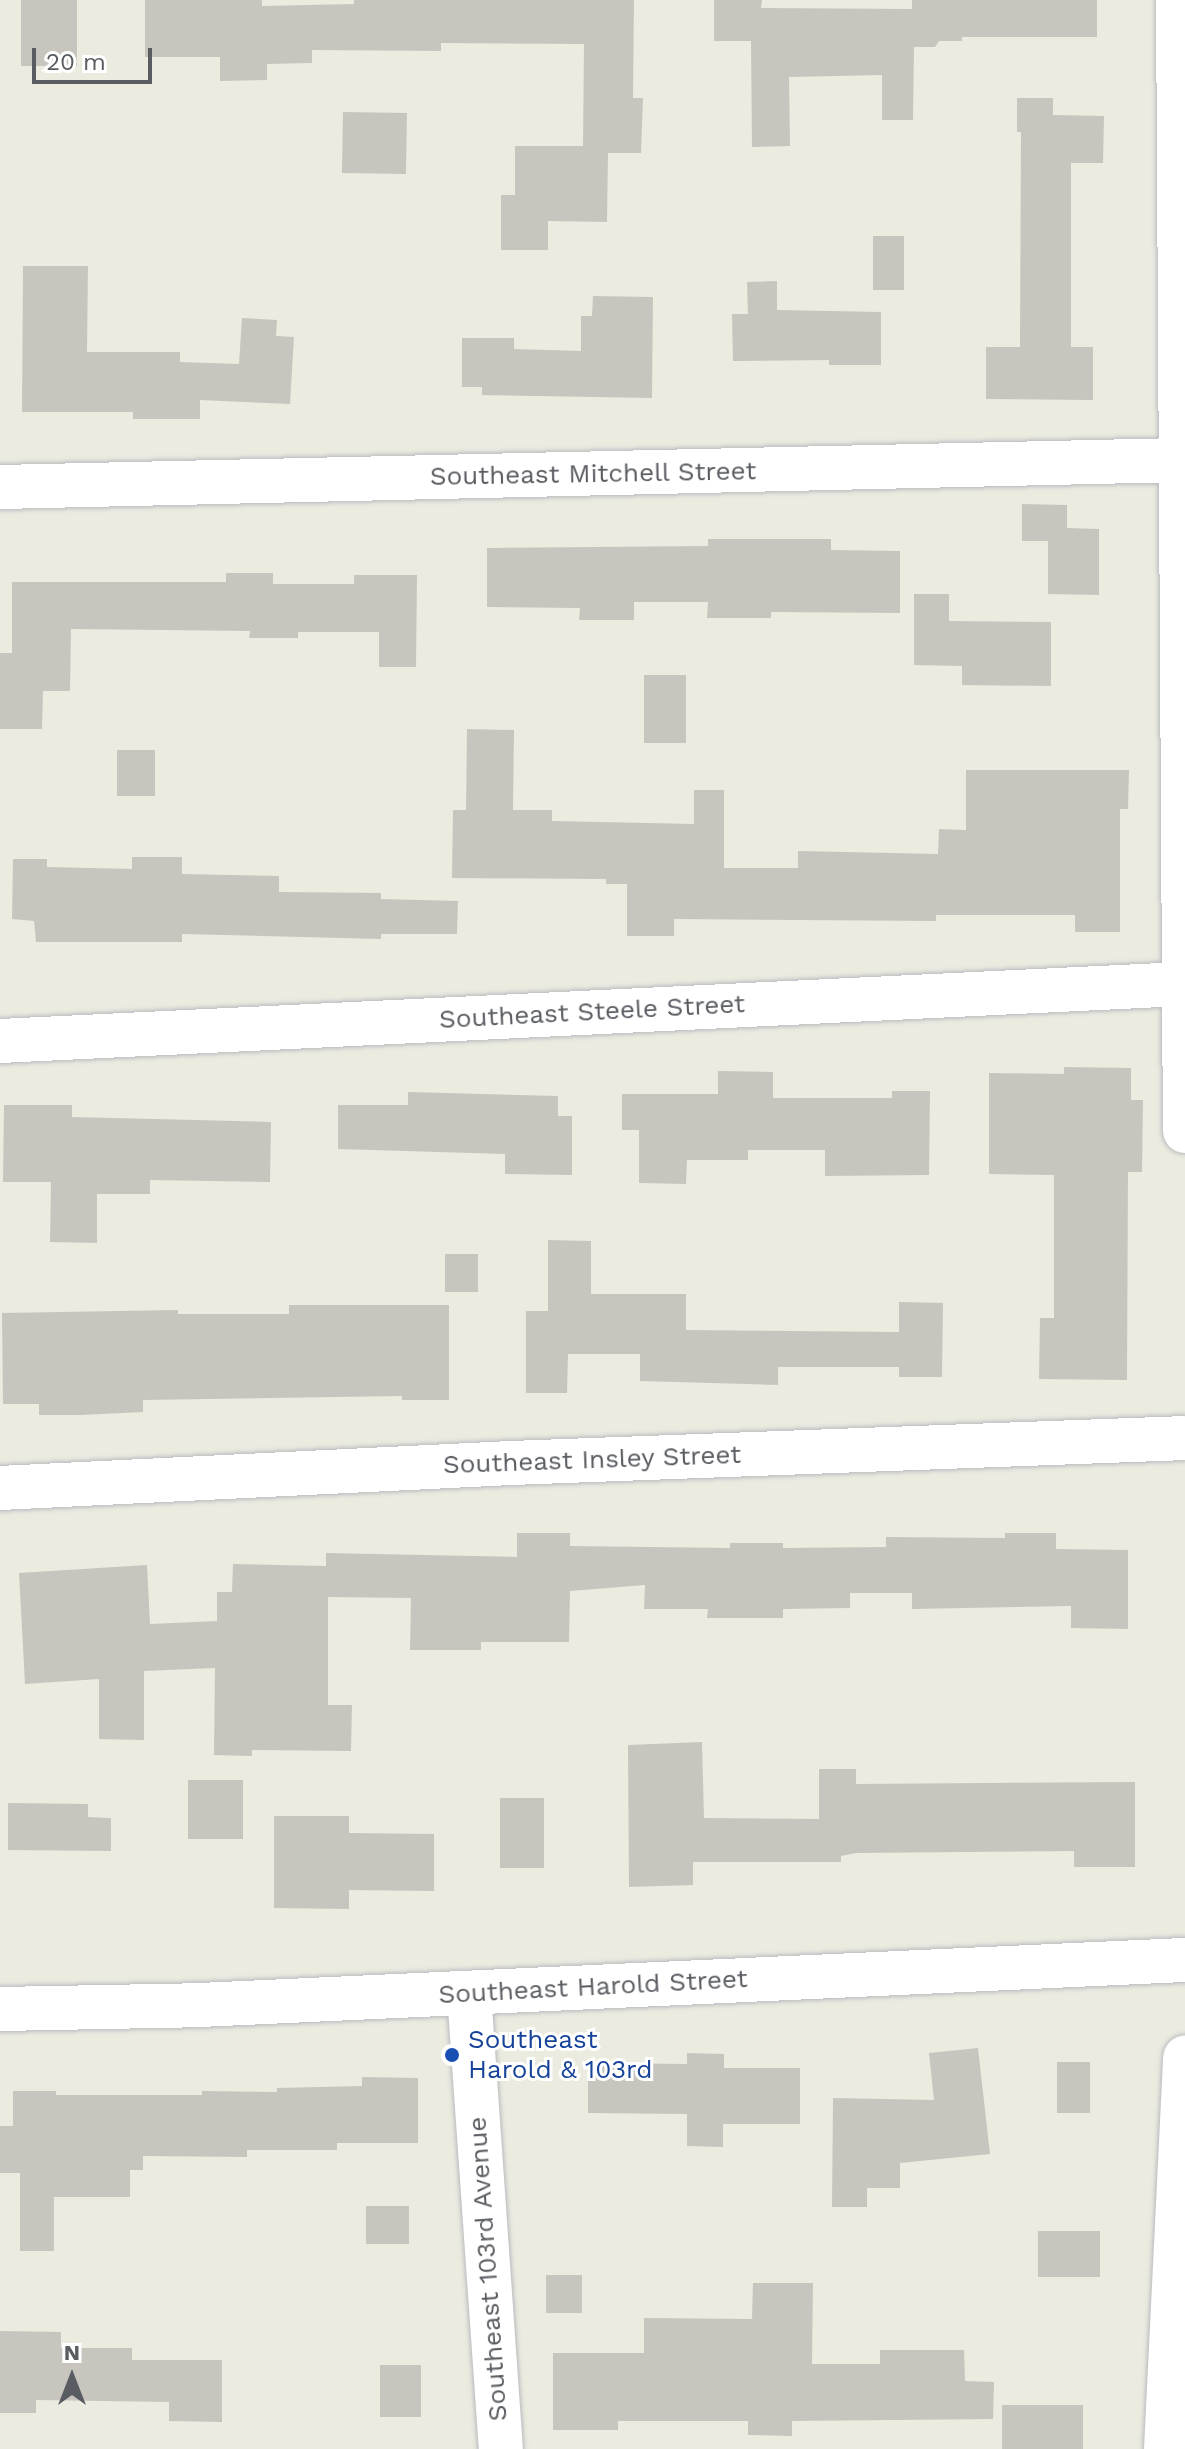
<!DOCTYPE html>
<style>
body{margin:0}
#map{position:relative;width:1185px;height:2449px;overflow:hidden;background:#ecebe0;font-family:"Work Sans",sans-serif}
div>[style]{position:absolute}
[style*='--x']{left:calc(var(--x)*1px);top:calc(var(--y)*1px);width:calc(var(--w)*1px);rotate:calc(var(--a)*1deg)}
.building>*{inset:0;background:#c7c5be;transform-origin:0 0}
.roads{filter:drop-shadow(0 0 2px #b8babf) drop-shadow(0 0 2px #b8babf)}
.minor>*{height:44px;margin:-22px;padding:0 22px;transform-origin:22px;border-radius:22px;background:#fff}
.dots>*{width:22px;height:22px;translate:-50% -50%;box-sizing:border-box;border:4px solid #fff;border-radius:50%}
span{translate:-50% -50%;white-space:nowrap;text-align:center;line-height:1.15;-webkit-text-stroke:6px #fff;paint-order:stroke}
.street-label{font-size:26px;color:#595c61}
.transit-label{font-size:26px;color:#164399}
.left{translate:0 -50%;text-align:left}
.north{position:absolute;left:32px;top:2337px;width:80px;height:80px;-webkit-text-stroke:6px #fff;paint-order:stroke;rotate:0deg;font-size:22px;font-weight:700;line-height:32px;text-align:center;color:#595c61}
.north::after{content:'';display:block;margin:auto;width:28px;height:36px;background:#595c61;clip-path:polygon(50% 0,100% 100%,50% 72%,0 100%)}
.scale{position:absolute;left:32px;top:48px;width:120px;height:36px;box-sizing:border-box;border:4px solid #595c61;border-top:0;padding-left:10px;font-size:24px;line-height:28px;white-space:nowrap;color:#595c61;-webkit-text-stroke:6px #fff;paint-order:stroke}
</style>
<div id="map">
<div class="building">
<i style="left:21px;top:0;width:56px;height:66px"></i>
<i style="clip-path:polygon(145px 0,262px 0,262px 6px,354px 4px,354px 0,634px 0,633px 98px,643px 98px,641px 153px,608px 153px,607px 222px,548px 221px,548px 250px,501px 250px,501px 195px,515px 195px,515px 146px,583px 146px,584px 44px,441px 43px,441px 51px,312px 50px,312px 63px,267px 64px,267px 80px,220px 81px,220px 57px,145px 57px)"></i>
<i style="clip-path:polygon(714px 0,762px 0,761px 8px,912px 9px,912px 0,1097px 0,1097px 37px,962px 37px,962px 41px,939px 41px,935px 47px,914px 47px,913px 120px,882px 120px,882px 75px,789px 77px,790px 146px,752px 147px,751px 41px,714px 41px)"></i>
<i style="clip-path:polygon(1017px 98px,1053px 98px,1053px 115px,1104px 116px,1103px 163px,1071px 163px,1071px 347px,1093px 347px,1093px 400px,986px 399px,986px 347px,1020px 347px,1021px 132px,1017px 132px)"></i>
<i style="left:343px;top:112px;width:64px;height:61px;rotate:1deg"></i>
<i style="left:873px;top:236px;width:31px;height:54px"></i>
<i style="clip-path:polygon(23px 266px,88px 266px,87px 352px,180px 352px,180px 362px,239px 364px,242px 318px,277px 320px,276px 336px,294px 337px,290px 404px,200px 400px,200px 419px,133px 419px,133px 412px,22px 412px)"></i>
<i style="clip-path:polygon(777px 281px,777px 310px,881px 312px,881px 365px,829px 365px,829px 360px,733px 361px,732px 314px,748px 314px,747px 282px)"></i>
<i style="clip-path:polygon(593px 296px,653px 297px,652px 398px,482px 395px,482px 387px,462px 387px,462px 338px,514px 338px,514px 349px,581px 351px,581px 316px,592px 316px)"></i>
<i style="clip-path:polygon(1022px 504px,1067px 505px,1067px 528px,1099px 529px,1099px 595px,1048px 594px,1048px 541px,1022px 541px)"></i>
<i style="clip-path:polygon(708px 539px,831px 539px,831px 550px,900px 551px,900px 613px,771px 612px,771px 618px,707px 618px,708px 602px,634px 602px,634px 620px,579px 620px,580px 608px,487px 607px,487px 548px,708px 546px)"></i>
<i style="clip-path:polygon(226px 573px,273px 573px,273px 584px,354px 584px,354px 575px,417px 575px,416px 667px,379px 667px,379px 632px,298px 632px,298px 638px,249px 638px,250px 631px,71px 629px,70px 691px,43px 691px,42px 729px,0 729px,0 653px,12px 653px,12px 582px,226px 582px)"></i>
<i style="clip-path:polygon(914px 594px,949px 594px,949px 621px,1051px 622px,1051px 686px,962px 685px,962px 666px,914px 665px)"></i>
<i style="left:686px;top:675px;width:68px;height:42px;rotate:90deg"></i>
<i style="clip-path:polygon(467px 729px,514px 730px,513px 810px,552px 810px,552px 821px,694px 824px,694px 790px,724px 790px,724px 868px,798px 868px,798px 851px,938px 854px,939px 829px,966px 830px,966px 770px,1129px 770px,1128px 809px,1120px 809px,1120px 932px,1075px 932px,1075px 915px,936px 915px,936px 921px,674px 919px,674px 936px,627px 936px,627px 884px,606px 884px,606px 879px,452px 878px,453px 810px,466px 810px)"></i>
<i style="left:117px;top:750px;width:38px;height:46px"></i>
<i style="clip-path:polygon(132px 857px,182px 857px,182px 874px,279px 876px,279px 892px,381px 893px,381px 899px,458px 901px,457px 934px,381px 934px,381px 939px,182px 934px,182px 942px,36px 942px,34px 921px,12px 919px,13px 859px,47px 859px,47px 867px,132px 869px)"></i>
<i style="clip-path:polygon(1064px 1067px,1131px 1068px,1131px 1100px,1143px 1100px,1142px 1172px,1128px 1172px,1127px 1380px,1039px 1379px,1040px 1318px,1054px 1318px,1054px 1175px,989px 1174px,989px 1073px,1064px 1074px)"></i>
<i style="clip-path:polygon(718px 1071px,773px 1072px,773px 1098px,892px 1098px,892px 1091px,930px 1091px,929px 1175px,825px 1176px,825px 1150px,748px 1150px,748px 1160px,687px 1160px,686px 1184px,639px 1183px,639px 1130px,622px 1130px,622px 1094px,718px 1094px)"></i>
<i style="clip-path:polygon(408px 1092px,558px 1096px,558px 1116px,572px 1116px,572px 1175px,505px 1174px,505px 1154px,338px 1149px,338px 1105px,408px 1105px)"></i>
<i style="clip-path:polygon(4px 1105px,72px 1105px,72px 1117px,271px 1122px,270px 1182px,150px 1180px,150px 1194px,97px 1194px,97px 1243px,50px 1242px,51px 1182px,3px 1182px)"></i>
<i style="clip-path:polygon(548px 1240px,591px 1241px,591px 1294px,686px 1294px,686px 1330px,899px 1332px,899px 1302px,943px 1303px,942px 1377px,899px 1377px,899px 1367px,778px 1367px,778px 1385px,640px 1381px,640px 1354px,568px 1354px,567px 1393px,526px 1393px,526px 1311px,548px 1311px)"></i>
<i style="left:445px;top:1254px;width:33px;height:38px"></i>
<i style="clip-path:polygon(289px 1305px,449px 1305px,449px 1400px,402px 1400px,402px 1396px,143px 1400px,143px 1412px,81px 1415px,39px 1415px,39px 1404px,3px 1404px,2px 1313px,178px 1310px,178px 1314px,289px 1314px)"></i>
<i style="clip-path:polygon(517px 1533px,570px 1533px,570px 1546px,730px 1548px,730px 1543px,783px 1543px,783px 1548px,886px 1547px,886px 1537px,1005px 1538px,1005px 1533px,1056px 1533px,1056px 1549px,1128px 1550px,1128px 1629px,1071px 1628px,1071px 1606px,912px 1609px,912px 1593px,850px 1593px,850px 1608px,783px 1609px,783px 1618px,707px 1618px,708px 1609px,644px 1609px,645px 1585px,570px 1591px,569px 1642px,481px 1642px,481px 1650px,410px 1650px,411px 1598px,328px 1597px,328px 1705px,352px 1705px,351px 1751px,252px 1750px,252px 1756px,214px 1755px,215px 1668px,144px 1671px,144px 1740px,99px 1739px,99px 1679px,25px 1684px,19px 1573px,147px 1565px,150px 1624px,217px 1621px,217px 1592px,232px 1592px,233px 1564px,326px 1566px,326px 1553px,517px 1557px)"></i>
<i style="clip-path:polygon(702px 1742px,704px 1818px,819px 1819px,819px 1769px,856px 1769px,856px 1784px,1135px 1782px,1135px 1867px,1074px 1867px,1074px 1851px,856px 1853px,841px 1856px,841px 1862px,693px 1862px,693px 1885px,629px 1887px,628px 1745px)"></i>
<i style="left:188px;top:1780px;width:55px;height:59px"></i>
<i style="left:500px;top:1798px;width:44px;height:70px"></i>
<i style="clip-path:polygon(8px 1803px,88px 1804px,88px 1817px,111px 1818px,111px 1851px,8px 1850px)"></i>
<i style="clip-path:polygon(274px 1816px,349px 1816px,349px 1833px,434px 1834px,434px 1891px,349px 1890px,349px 1909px,274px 1908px)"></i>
<i style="clip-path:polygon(978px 2048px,990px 2154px,900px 2163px,900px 2188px,867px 2188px,867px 2207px,832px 2207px,833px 2098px,934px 2100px,929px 2053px)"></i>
<i style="clip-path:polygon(687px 2053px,724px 2054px,724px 2068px,800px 2068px,800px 2124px,723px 2124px,723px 2147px,687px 2146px,687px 2114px,588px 2113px,588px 2063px,687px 2064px)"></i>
<i style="left:1057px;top:2062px;width:33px;height:51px"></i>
<i style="clip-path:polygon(362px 2077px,418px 2078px,418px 2143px,337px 2143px,337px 2150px,247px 2150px,247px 2157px,143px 2156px,143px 2170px,130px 2170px,130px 2197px,54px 2197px,54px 2251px,20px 2251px,20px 2173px,0 2173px,0 2126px,13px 2126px,13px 2091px,56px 2091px,56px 2095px,202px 2095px,202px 2091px,277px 2092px,277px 2088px,362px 2086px)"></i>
<i style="left:366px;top:2206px;width:43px;height:38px"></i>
<i style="left:1038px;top:2231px;width:62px;height:46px"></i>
<i style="left:546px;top:2275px;width:36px;height:38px"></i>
<i style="clip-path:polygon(753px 2283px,813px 2283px,812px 2364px,880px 2364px,880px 2350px,964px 2350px,965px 2381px,994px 2382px,993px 2419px,792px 2421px,792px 2436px,748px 2435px,748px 2421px,618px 2421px,618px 2430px,553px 2430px,553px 2353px,644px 2353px,644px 2318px,752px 2319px)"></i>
<i style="clip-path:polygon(0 2331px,61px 2332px,61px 2348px,132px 2348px,132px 2360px,222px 2360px,222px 2422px,169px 2421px,169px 2402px,36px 2400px,36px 2413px,0 2413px)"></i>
<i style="left:380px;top:2365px;width:41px;height:52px"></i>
<i style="left:1002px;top:2405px;width:81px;height:44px"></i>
</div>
<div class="roads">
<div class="minor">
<i style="--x:1178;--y:0;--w:1131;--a:89.65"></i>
<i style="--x:0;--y:487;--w:1185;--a:-1.31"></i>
<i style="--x:0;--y:1041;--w:1185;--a:-2.76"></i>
<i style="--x:0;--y:1488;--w:512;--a:-2.8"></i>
<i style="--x:511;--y:1463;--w:674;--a:-2.12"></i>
<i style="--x:469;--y:1993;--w:457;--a:86"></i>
<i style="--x:0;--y:2009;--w:200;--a:-1.1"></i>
<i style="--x:200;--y:2005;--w:986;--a:-2.62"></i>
<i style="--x:1166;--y:2449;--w:392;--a:-87.2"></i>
</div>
</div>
<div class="dots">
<i style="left:452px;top:2055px;background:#1a4fb4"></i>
</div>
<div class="street-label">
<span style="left:593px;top:474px;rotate:-1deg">Southeast Mitchell Street</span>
<span style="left:592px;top:1012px;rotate:-3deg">Southeast Steele Street</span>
<span style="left:592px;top:1460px;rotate:-2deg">Southeast Insley Street</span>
<span style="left:593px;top:1987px;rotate:-3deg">Southeast Harold Street</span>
<span style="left:488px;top:2269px;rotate:-94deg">Southeast 103rd Avenue</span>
</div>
<div class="transit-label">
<span class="left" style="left:468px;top:2055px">Southeast<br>Harold &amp; 103rd</span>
</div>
<div class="north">N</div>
<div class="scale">20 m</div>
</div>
